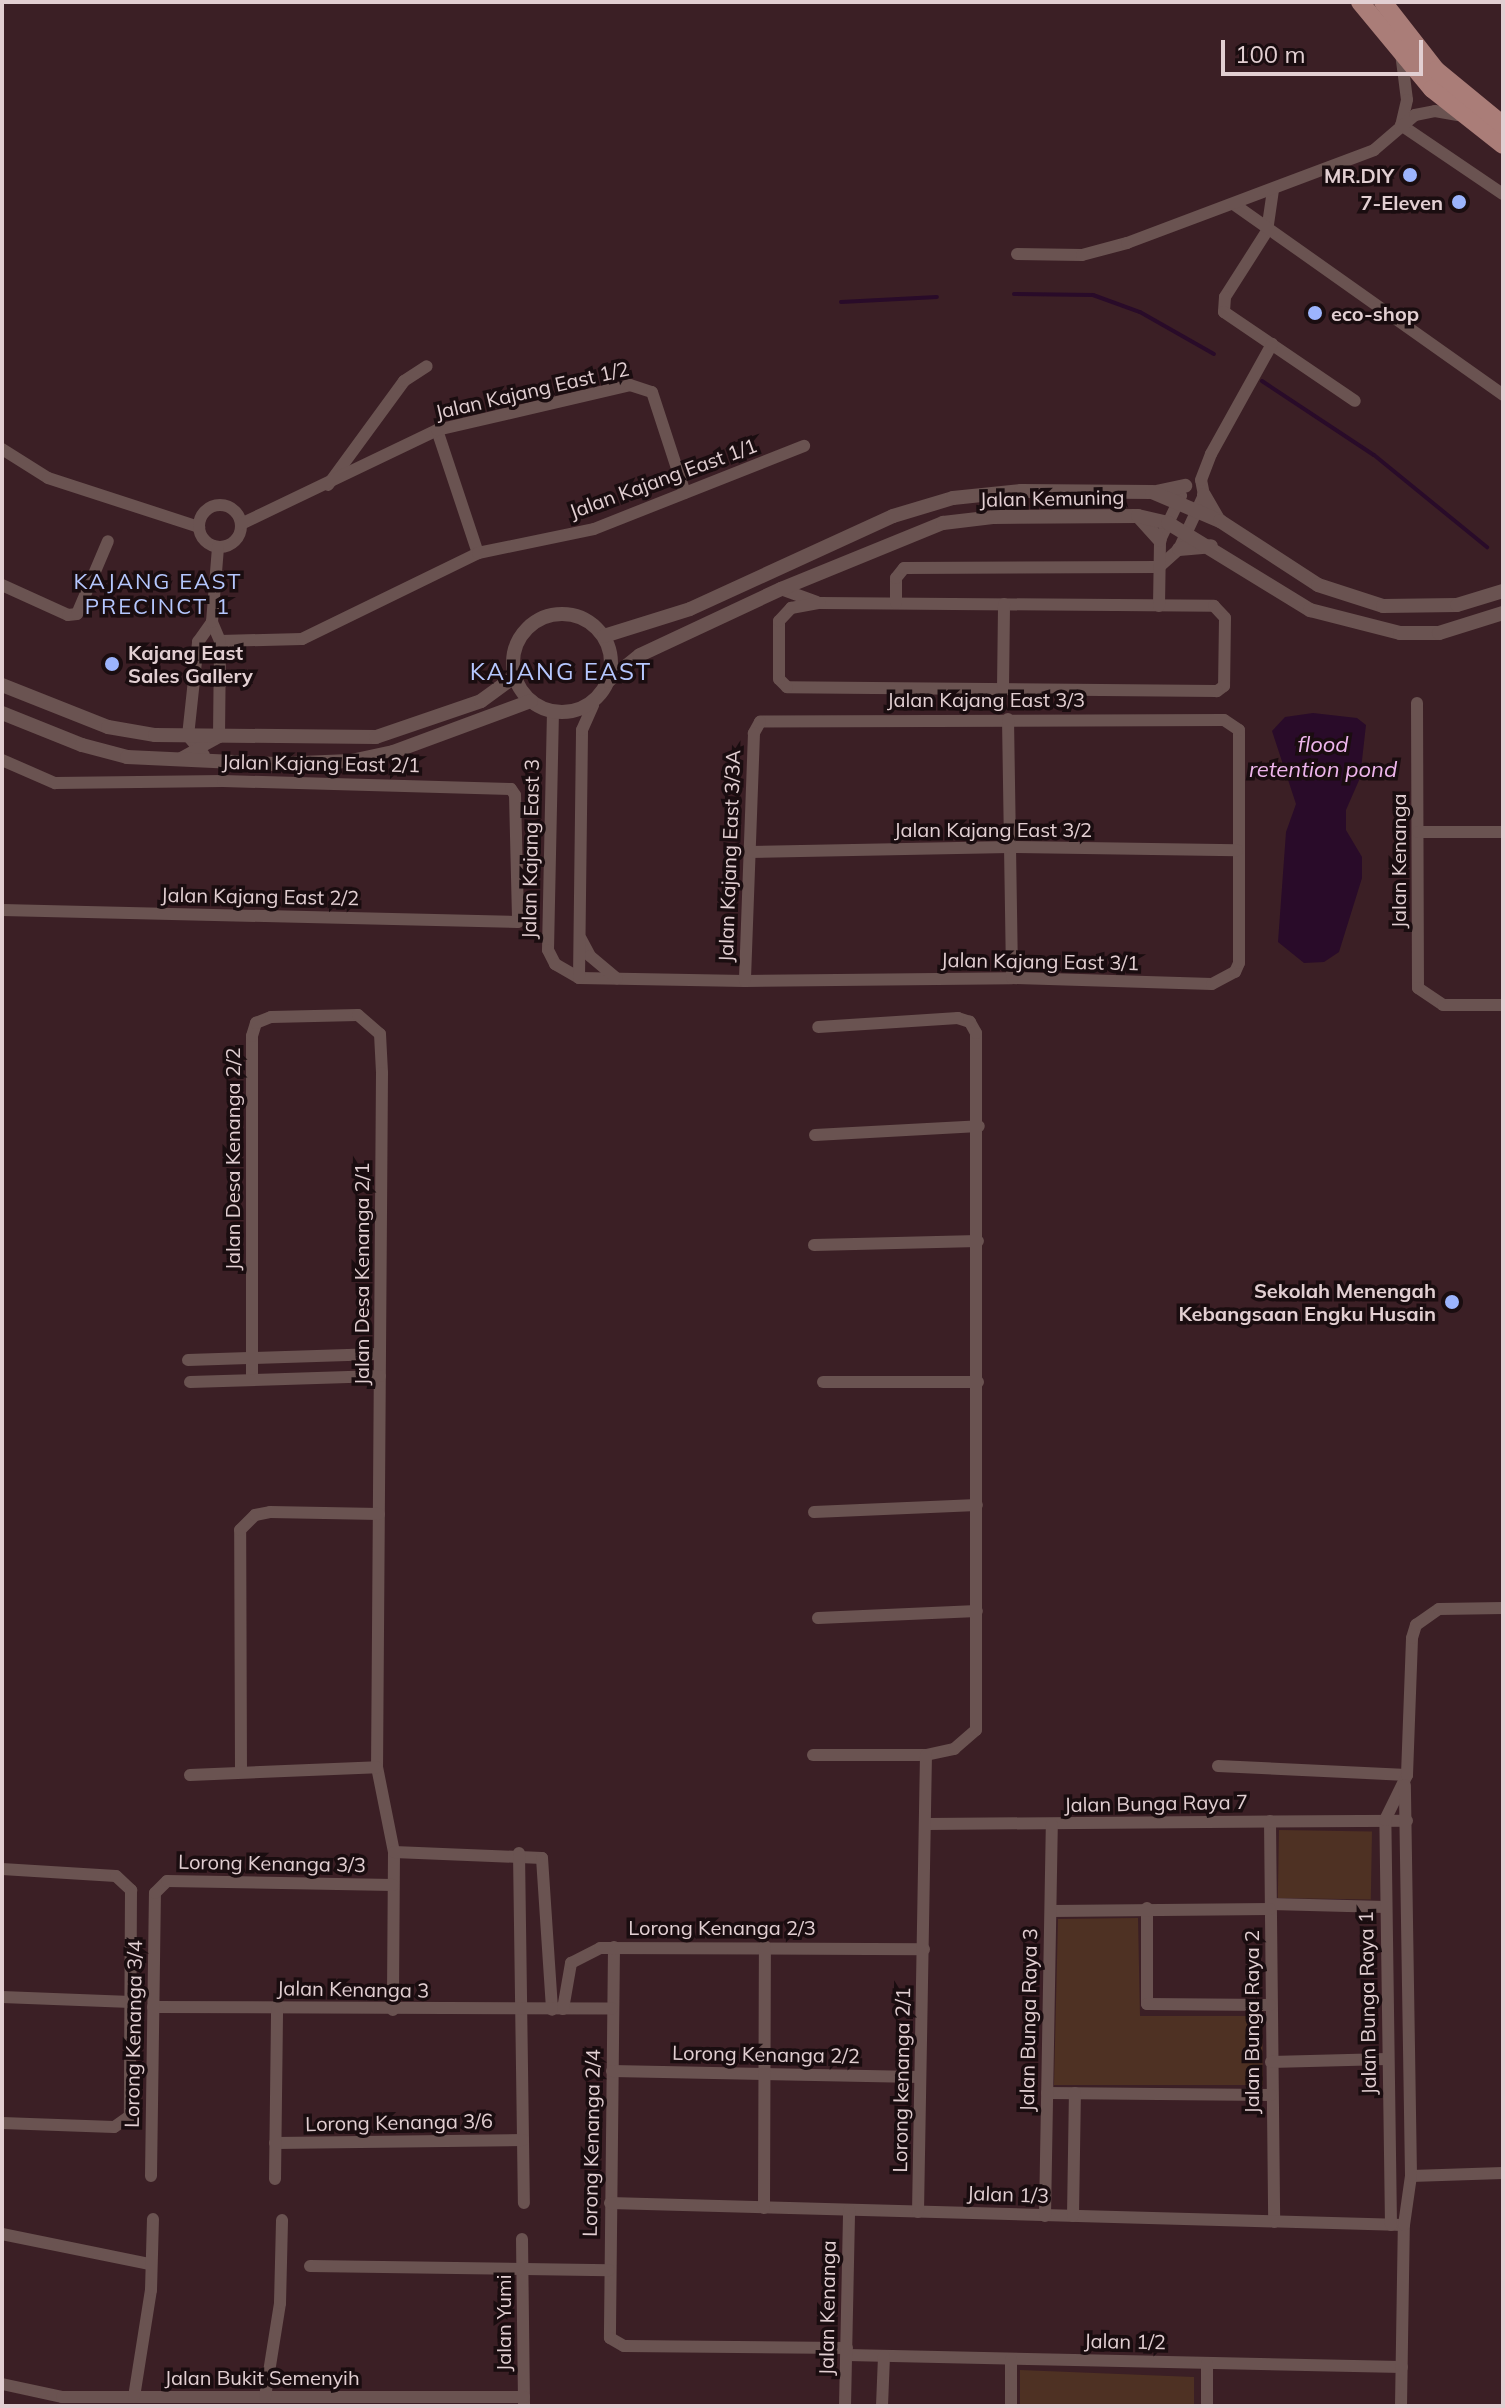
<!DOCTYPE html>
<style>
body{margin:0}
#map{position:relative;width:1505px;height:2408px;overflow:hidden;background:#3b1f25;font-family:Mulish,sans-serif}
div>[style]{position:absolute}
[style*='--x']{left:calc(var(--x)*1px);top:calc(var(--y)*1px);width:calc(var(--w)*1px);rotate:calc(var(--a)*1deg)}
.green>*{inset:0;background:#4e3123;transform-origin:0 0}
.water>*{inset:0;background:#290b29}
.stream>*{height:4px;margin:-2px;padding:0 2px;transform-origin:2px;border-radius:2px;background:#290b29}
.minor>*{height:12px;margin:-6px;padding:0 6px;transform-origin:6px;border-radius:6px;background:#6a5351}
.minor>.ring{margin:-6px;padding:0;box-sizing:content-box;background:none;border:12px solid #6a5351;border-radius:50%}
.tertiary>*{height:14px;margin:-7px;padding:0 7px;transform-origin:7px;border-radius:7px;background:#6a5351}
.tertiary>.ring{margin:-7px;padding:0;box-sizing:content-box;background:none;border:14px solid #6a5351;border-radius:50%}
.primary>*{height:18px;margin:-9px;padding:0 9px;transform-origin:9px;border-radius:9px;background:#aa7d78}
.dots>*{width:22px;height:22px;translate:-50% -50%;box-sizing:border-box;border:4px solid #1a0d10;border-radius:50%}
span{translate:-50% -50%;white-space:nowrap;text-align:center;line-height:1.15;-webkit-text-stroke:7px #1a0d10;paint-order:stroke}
.poi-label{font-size:20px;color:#e2cfd2;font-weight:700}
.right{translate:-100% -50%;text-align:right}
.left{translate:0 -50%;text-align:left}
.street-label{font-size:20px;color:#e2cfd2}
.neighbourhood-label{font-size:22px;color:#b5c7fe;letter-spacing:2px}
.water-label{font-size:22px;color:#eeb5ec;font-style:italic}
.quarter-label{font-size:24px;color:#b5c7fe;letter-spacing:2px}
.frame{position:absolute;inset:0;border:4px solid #e2cfd2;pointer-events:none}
.scale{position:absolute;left:1221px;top:40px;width:202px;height:36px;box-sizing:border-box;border:4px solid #e2cfd2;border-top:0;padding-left:10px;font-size:24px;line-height:28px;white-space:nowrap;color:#e2cfd2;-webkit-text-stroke:6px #1a0d10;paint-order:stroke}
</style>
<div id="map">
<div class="green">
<i style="left:1279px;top:1830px;width:93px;height:68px;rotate:1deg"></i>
<i style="clip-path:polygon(1138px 1918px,1140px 2016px,1262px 2016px,1263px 2085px,1054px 2085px,1058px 1919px)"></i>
<i style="clip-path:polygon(1020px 2370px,1194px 2377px,1194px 2406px,1020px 2406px)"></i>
</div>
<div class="water">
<i style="clip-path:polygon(1313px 713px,1357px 718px,1366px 725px,1360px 778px,1346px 810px,1346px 830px,1362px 857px,1362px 878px,1339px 952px,1324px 962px,1304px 963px,1278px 942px,1286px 832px,1296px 804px,1272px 731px,1285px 717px)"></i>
</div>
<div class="stream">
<i style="--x:1014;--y:294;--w:79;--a:0.7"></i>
<i style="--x:1093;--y:295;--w:50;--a:19.9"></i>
<i style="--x:1140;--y:312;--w:85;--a:29.6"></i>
<i style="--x:841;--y:302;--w:96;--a:-3"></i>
<i style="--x:1262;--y:381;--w:134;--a:33.5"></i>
<i style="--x:1374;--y:455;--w:146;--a:39.2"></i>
</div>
<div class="minor">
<i style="--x:1401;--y:53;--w:47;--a:82.7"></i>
<i style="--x:1407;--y:100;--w:26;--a:103"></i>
<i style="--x:1401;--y:125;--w:123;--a:34.1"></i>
<i style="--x:1273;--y:190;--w:41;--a:98.3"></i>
<i style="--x:1267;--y:231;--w:78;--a:122.5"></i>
<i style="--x:1225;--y:297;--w:15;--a:94"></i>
<i style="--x:1224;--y:312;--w:158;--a:34.2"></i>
<i style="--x:1235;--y:205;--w:329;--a:35.3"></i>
<i style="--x:1017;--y:254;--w:65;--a:0.9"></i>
<i style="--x:1082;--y:255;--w:47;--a:-14.9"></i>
<i style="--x:1127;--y:243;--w:264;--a:-20.6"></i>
<i style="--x:1374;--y:150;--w:54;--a:-40.5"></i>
<i style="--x:1415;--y:115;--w:20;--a:-11"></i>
<i style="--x:1435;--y:111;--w:23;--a:10"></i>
<i style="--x:437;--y:430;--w:130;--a:71.6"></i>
<i style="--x:2;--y:449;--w:54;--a:32.2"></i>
<i style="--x:48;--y:478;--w:159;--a:18"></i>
<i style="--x:328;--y:485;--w:129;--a:-53.8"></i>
<i style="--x:404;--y:381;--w:27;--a:-33"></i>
<i class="ring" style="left:199px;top:505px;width:30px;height:30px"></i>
<i style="--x:241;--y:524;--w:217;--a:-25.6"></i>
<i style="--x:437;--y:430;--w:198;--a:-13.1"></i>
<i style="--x:630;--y:385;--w:23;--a:18"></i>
<i style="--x:652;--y:392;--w:106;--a:71.9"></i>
<i style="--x:2;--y:585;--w:72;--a:24.4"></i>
<i style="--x:68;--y:615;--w:9;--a:-6"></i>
<i style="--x:77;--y:614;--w:79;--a:-67"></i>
<i style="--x:781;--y:589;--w:38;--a:20"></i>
<i style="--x:820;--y:603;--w:394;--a:0.4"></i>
<i style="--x:1214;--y:606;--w:16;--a:47"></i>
<i style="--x:1225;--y:618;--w:68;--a:90.8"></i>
<i style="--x:1224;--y:686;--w:9;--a:144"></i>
<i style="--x:1217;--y:691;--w:430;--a:-179.5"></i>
<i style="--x:787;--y:687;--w:11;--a:-135"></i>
<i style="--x:779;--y:679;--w:58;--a:-90"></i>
<i style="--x:779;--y:621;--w:18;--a:-47"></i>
<i style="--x:791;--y:608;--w:29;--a:-10"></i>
<i style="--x:896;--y:603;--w:25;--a:-90"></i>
<i style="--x:896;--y:578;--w:13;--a:-51"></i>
<i style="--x:904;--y:568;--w:255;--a:-0.2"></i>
<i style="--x:1159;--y:567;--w:27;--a:-42"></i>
<i style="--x:1179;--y:549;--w:60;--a:-65.2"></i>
<i style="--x:1204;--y:495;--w:15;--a:-101"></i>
<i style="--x:1201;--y:480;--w:28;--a:-69"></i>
<i style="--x:1211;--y:454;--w:126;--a:-61"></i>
<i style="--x:1159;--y:606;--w:66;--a:-89.1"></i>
<i style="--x:1160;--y:540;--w:49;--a:-64.5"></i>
<i style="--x:220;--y:641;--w:82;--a:-1.4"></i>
<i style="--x:302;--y:639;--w:196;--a:-26"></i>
<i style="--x:478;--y:553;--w:118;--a:-11.7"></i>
<i style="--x:594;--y:529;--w:226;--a:-21.6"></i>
<i style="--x:1003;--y:689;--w:85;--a:-89.3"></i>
<i style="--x:1417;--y:703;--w:285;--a:89.8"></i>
<i style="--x:1418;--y:988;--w:30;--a:34"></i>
<i style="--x:1443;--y:1005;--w:60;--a:0"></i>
<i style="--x:553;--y:711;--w:239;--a:91.2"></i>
<i style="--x:548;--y:950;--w:16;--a:63"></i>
<i style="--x:555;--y:964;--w:28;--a:30"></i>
<i style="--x:579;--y:978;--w:166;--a:1"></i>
<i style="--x:745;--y:981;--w:267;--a:-0.6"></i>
<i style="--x:1012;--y:978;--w:200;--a:1.7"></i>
<i style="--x:1212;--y:984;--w:26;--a:-28"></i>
<i style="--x:1235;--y:972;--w:10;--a:-66"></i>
<i style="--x:1239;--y:963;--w:233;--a:-90"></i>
<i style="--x:1239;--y:730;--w:18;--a:-146"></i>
<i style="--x:1224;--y:720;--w:464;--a:179.8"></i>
<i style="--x:760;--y:722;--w:13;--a:119"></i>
<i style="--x:754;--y:733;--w:248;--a:92.1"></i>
<i style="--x:1008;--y:719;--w:259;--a:89.1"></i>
<i style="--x:204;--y:755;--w:25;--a:-130"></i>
<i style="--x:188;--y:736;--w:95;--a:-83.9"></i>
<i style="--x:198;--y:642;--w:24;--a:-55"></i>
<i style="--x:181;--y:758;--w:43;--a:-28.9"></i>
<i style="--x:219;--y:737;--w:96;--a:-89.4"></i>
<i style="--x:220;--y:641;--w:21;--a:-113"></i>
<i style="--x:212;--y:622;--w:75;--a:-85.4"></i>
<i style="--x:2;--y:760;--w:58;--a:23.5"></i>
<i style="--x:55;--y:783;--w:168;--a:-0.7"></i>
<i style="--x:223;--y:781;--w:288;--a:1.6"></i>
<i style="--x:511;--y:789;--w:7;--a:56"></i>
<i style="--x:515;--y:795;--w:127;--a:88.6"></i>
<i style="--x:518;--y:922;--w:516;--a:-178.67"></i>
<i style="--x:1418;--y:832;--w:85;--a:0"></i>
<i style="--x:749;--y:852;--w:261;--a:-1.1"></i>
<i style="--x:1010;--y:847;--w:227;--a:0.8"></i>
<i style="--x:581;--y:939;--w:19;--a:62"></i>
<i style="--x:590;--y:956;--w:35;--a:40"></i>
<i style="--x:579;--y:978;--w:248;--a:-89.3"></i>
<i style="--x:582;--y:730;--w:27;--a:-66"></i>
<i style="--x:815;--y:1135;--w:164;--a:-3.1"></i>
<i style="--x:814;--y:1245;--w:164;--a:-1.4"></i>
<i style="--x:188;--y:1360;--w:191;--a:-1.8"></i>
<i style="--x:252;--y:1380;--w:344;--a:-90"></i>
<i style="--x:252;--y:1036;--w:14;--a:-73"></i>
<i style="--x:256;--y:1023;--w:16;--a:-22"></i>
<i style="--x:271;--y:1017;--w:87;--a:-1.3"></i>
<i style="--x:358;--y:1015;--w:29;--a:41"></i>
<i style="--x:380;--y:1034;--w:39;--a:87"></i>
<i style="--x:382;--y:1073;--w:694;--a:90.41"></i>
<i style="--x:377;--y:1767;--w:87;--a:78.7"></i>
<i style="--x:394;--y:1852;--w:158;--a:90.4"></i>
<i style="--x:190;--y:1382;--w:190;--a:-1.8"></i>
<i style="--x:823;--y:1382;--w:155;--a:0"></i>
<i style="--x:814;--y:1512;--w:163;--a:-2.5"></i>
<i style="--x:818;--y:1618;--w:159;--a:-2.5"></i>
<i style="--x:813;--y:1755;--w:113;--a:0"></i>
<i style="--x:926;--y:1755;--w:29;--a:-12"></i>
<i style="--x:954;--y:1749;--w:29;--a:-41"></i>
<i style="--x:976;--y:1730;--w:697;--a:-90"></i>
<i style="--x:976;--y:1033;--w:13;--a:-119"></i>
<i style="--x:970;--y:1022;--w:13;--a:-162"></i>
<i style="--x:958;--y:1018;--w:140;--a:176.3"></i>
<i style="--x:1218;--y:1766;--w:189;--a:2.7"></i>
<i style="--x:241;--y:1771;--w:241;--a:-90.2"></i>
<i style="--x:240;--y:1530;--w:21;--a:-45"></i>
<i style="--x:255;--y:1515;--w:15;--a:-11"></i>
<i style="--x:270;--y:1512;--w:109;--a:1.1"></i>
<i style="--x:190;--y:1775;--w:187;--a:-2.4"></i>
<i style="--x:1270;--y:1821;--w:401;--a:89.4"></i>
<i style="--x:927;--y:1824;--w:480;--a:-0.4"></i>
<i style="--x:394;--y:1852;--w:148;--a:2.3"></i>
<i style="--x:542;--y:1858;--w:152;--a:86.2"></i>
<i style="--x:519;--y:1853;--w:350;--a:89.2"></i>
<i style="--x:2;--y:1869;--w:114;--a:3.5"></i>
<i style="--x:116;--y:1876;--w:21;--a:43"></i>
<i style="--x:131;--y:1890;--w:226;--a:90.3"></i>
<i style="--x:130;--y:2116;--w:19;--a:145"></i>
<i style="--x:114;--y:2127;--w:112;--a:-178"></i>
<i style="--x:1271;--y:1904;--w:115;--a:1.5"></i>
<i style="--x:1147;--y:1908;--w:96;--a:90"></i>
<i style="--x:1147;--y:2004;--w:123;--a:0.5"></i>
<i style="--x:1051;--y:1911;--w:219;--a:-0.5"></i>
<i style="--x:614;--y:1947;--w:391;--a:90.6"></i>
<i style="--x:610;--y:2338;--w:16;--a:30"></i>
<i style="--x:624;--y:2346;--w:223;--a:0.5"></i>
<i style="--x:2;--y:1997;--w:129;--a:2.2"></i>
<i style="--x:153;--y:2007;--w:459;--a:0.2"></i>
<i style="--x:563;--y:2009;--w:47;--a:-80.1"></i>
<i style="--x:571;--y:1963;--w:33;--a:-27"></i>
<i style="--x:600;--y:1948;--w:324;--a:0.2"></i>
<i style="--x:1271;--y:2062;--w:116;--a:-1.5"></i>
<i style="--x:612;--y:2071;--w:307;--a:1.1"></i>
<i style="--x:1047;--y:2093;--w:224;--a:0.5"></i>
<i style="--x:275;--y:2143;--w:248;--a:-0.7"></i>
<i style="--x:151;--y:2176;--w:283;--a:-89.2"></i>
<i style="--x:155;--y:1893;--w:17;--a:-45"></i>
<i style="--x:167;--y:1881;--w:226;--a:1"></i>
<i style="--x:1411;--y:2176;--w:92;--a:-1.9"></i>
<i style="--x:275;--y:2179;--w:171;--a:-89.3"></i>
<i style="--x:610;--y:2203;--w:794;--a:1.59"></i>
<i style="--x:764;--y:2208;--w:262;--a:-89.8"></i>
<i style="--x:918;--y:2212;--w:457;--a:-89"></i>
<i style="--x:1045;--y:2216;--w:392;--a:-89"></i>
<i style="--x:1073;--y:2216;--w:123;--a:-89.1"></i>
<i style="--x:1391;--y:2225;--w:405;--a:-90.8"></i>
<i style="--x:1385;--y:1820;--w:50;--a:-63.9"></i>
<i style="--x:1407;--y:1775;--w:137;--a:-87.9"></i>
<i style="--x:1412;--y:1638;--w:14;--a:-73"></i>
<i style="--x:1416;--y:1625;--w:28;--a:-35"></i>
<i style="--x:1439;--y:1609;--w:64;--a:-0.9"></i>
<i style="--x:2;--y:2234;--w:151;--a:11.5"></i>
<i style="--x:522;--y:2239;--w:167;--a:89.3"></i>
<i style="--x:310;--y:2266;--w:299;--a:0.8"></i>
<i style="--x:847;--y:2355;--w:555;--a:1.24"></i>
<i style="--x:2;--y:2384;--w:61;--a:12.2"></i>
<i style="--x:62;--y:2397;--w:462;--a:0"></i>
<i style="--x:134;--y:2397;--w:108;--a:-81"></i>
<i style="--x:151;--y:2290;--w:71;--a:-88.4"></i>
<i style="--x:265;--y:2397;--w:95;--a:-80.9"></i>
<i style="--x:280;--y:2303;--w:83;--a:-88.6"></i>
<i style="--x:845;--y:2406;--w:196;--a:-88.8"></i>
<i style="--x:882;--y:2406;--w:50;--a:-87.7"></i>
<i style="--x:1011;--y:2406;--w:47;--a:-90"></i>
<i style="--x:1207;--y:2406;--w:43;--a:-90"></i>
<i style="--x:1401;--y:2406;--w:181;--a:-89.1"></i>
<i style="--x:1404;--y:2225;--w:49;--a:-81.9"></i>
<i style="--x:1411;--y:2176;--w:391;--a:-90.9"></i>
</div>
<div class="tertiary">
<i style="--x:1156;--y:492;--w:30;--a:-12"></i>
<i style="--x:1204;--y:495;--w:28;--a:60"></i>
<i style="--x:1139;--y:517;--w:31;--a:48"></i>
<i style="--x:1179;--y:549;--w:32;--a:-5"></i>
<i class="ring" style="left:513px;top:614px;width:84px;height:84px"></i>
<i style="--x:604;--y:636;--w:90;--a:-17.4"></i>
<i style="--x:690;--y:609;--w:223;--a:-24.6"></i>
<i style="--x:893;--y:516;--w:63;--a:-16.7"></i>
<i style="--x:953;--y:498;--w:68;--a:-5.9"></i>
<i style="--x:1021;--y:491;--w:131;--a:0.4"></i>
<i style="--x:1152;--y:492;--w:74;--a:23.1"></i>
<i style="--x:1220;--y:521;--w:117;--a:33.1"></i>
<i style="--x:1318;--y:585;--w:68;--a:17.9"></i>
<i style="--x:1383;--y:606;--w:74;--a:-0.8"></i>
<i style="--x:1457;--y:605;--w:48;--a:-16.9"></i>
<i style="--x:608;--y:681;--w:41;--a:-39.1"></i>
<i style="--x:640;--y:655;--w:156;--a:-25.1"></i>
<i style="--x:781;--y:589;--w:175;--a:-22.2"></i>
<i style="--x:943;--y:523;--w:50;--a:-6.8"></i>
<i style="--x:993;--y:517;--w:145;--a:-0.4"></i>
<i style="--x:1138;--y:516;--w:31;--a:13"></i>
<i style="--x:1168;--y:523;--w:167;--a:31.5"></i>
<i style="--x:1310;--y:610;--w:93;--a:14.3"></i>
<i style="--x:1400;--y:633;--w:39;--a:0"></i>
<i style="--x:1439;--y:633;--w:67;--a:-17.4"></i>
<i style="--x:2;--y:685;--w:114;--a:21.6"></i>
<i style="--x:108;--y:727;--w:48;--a:9.7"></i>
<i style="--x:155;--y:735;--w:221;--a:0.5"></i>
<i style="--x:376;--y:737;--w:111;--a:-18.9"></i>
<i style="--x:481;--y:701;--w:41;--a:-36"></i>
<i style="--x:2;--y:713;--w:86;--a:21.8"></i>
<i style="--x:82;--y:745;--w:47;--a:14.9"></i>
<i style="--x:127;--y:757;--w:148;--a:2.7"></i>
<i style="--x:275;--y:764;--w:76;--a:-2.3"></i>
<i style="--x:351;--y:761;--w:43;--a:-12.1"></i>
<i style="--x:393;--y:752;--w:147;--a:-20.3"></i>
</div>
<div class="primary">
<i style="--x:1360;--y:2;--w:113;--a:50.4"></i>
<i style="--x:1432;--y:89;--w:90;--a:38.3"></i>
<i style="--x:1383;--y:2;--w:86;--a:52.1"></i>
<i style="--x:1436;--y:70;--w:87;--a:39.4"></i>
</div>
<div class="dots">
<i style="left:1410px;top:175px;background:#9cb4fd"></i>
<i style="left:1459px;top:202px;background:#9cb4fd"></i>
<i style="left:1315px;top:313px;background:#9cb4fd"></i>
<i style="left:112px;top:664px;background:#9cb4fd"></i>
<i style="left:1452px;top:1302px;background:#9cb4fd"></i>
</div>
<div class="poi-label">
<span class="right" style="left:1394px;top:175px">MR.DIY</span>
<span class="right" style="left:1443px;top:202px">7-Eleven</span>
<span class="left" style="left:1331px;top:313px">eco-shop</span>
<span class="left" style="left:128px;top:664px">Kajang East<br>Sales Gallery</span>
<span class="right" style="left:1436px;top:1302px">Sekolah Menengah<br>Kebangsaan Engku Husain</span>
</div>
<div class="street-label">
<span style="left:532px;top:390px;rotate:-13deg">Jalan Kajang East 1/2</span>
<span style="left:663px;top:478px;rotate:-20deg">Jalan Kajang East 1/1</span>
<span style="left:1052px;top:498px;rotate:-1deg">Jalan Kemuning</span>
<span style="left:986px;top:699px">Jalan Kajang East 3/3</span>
<span style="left:321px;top:763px;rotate:1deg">Jalan Kajang East 2/1</span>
<span style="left:993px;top:829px">Jalan Kajang East 3/2</span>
<span style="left:530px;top:849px;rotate:-89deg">Jalan Kajang East 3</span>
<span style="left:729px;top:856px;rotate:-88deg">Jalan Kajang East 3/3A</span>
<span style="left:1398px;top:861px;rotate:-90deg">Jalan Kenanga</span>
<span style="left:260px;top:896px;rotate:1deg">Jalan Kajang East 2/2</span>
<span style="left:1040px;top:961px;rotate:1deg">Jalan Kajang East 3/1</span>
<span style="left:232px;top:1159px;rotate:-90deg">Jalan Desa Kenanga 2/2</span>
<span style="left:361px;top:1274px;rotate:-90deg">Jalan Desa Kenanga 2/1</span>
<span style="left:1156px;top:1803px;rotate:-1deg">Jalan Bunga Raya 7</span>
<span style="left:272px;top:1863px;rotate:1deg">Lorong Kenanga 3/3</span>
<span style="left:722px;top:1927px">Lorong Kenanga 2/3</span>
<span style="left:353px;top:1989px;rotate:1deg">Jalan Kenanga 3</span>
<span style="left:1367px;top:2003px;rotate:-91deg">Jalan Bunga Raya 1</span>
<span style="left:1028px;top:2020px;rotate:-89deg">Jalan Bunga Raya 3</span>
<span style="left:1251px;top:2022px;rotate:-90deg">Jalan Bunga Raya 2</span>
<span style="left:133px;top:2034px;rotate:-89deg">Lorong Kenanga 3/4</span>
<span style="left:766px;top:2054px;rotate:1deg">Lorong Kenanga 2/2</span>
<span style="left:901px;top:2080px;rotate:-89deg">Lorong kenanga 2/1</span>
<span style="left:399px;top:2122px;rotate:-1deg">Lorong Kenanga 3/6</span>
<span style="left:591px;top:2143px;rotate:-89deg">Lorong Kenanga 2/4</span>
<span style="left:1008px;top:2194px;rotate:2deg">Jalan 1/3</span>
<span style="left:827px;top:2308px;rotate:-89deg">Jalan Kenanga</span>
<span style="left:503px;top:2323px;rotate:-90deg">Jalan Yumi</span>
<span style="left:1125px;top:2341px;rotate:1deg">Jalan 1/2</span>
<span style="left:262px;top:2377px">Jalan Bukit Semenyih</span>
</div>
<div class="neighbourhood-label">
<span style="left:158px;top:594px">KAJANG EAST<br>PRECINCT 1</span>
</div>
<div class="water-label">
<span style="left:1323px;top:757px">flood<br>retention pond</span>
</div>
<div class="quarter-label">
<span style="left:561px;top:672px">KAJANG EAST</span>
</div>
<div class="frame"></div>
<div class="scale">100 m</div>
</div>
